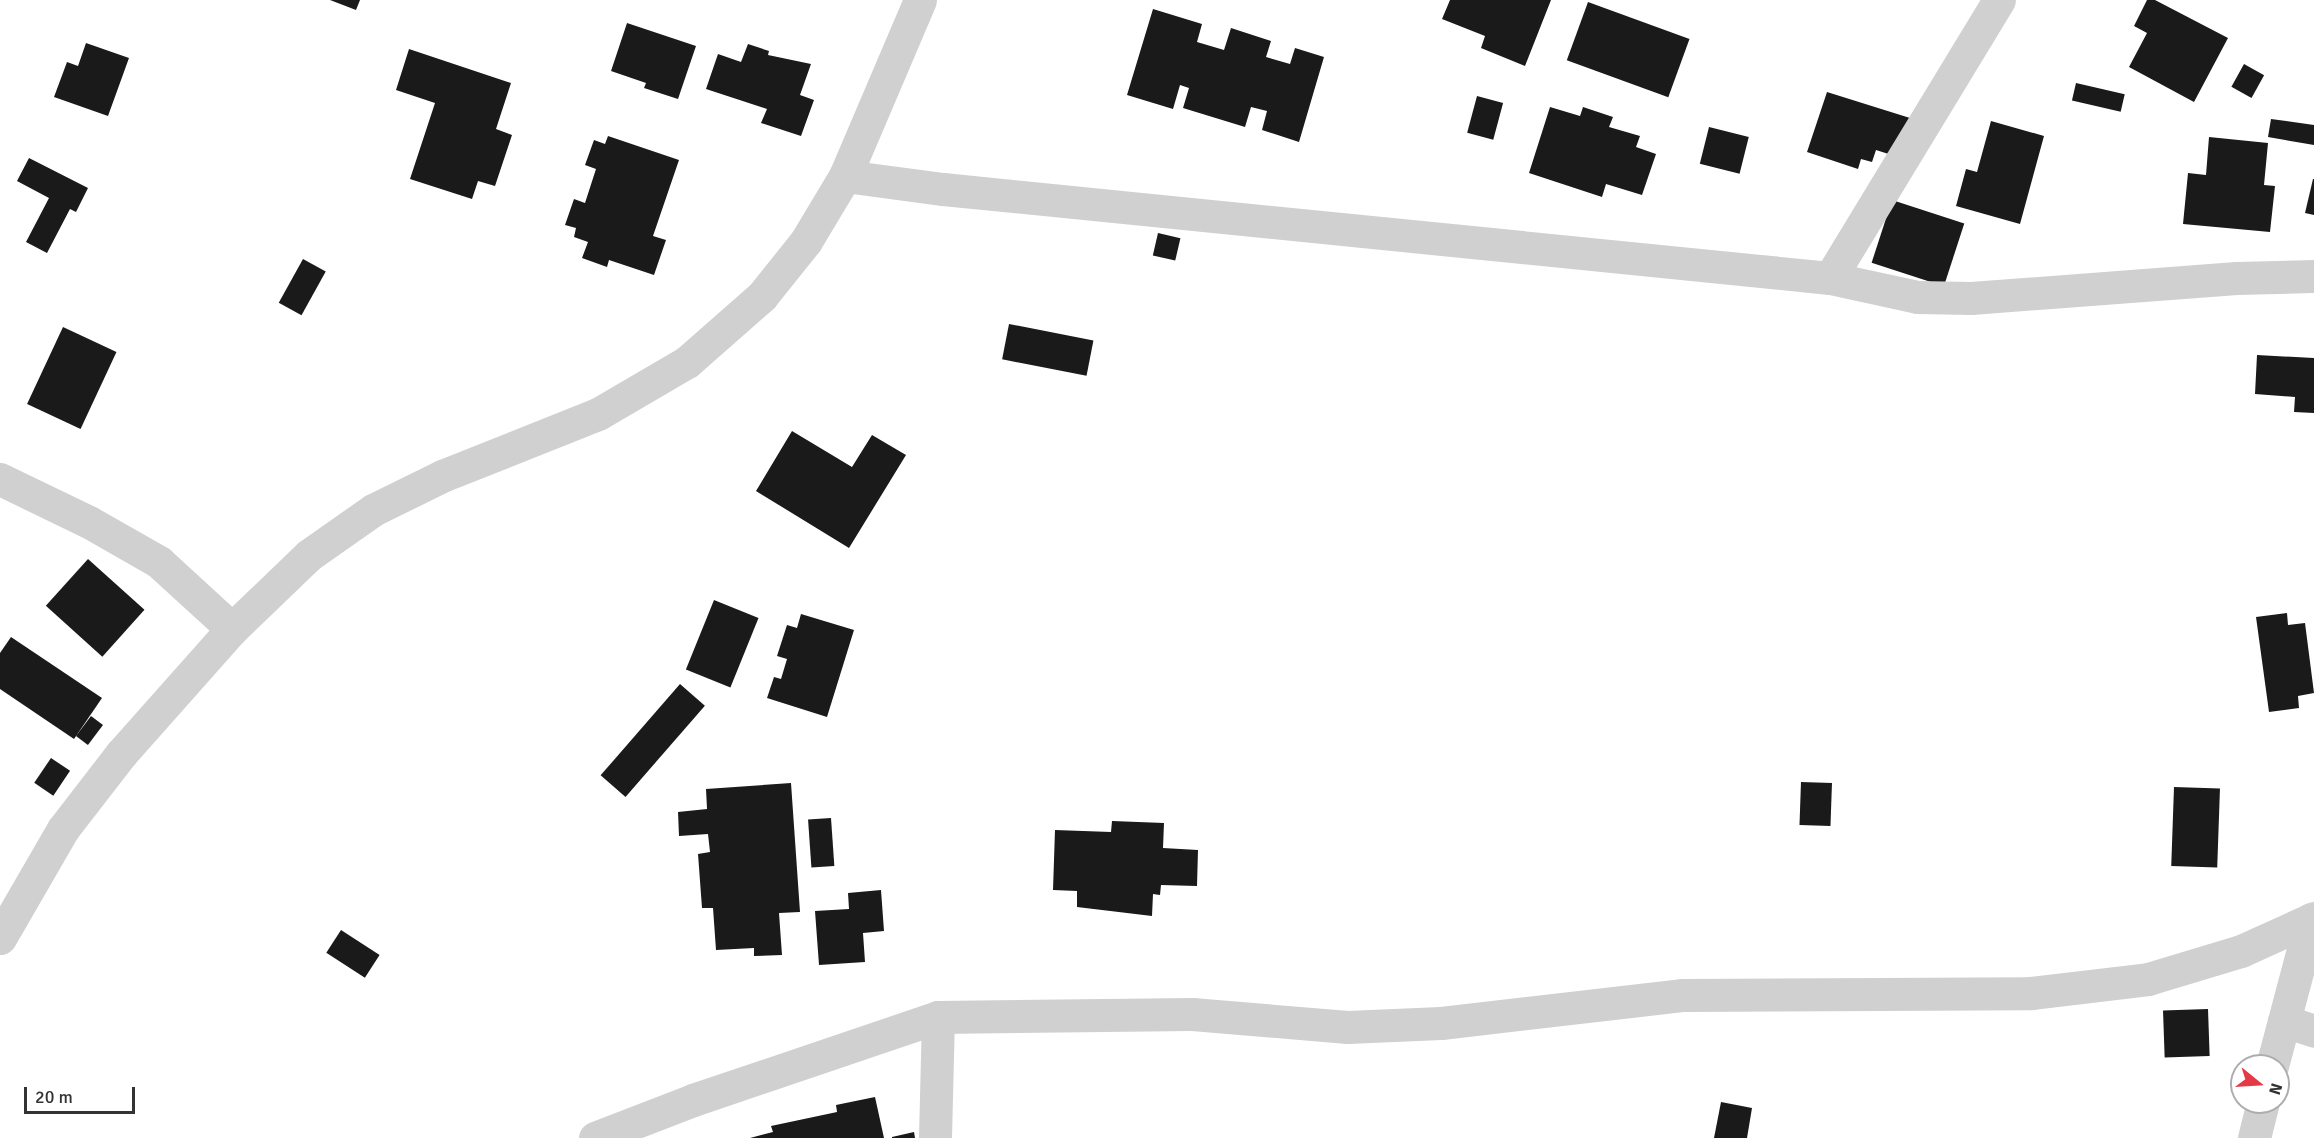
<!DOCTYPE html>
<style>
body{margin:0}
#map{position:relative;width:2314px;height:1138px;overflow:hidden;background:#fff;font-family:Signika,sans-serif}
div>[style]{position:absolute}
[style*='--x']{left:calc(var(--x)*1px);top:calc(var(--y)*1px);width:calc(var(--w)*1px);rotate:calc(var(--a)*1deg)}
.building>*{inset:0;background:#1a1a1a;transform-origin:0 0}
.minor>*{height:33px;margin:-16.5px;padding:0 16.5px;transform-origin:16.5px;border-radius:16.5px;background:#d0d0d0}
span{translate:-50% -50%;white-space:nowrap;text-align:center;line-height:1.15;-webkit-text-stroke:6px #fff;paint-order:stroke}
.north{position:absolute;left:2230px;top:1054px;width:60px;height:60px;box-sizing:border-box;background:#fff;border:2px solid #adadad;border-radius:50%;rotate:108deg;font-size:16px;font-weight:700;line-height:24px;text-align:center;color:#333}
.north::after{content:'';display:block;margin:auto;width:21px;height:27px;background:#e63946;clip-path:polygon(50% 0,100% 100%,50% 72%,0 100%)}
.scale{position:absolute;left:24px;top:1087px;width:111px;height:27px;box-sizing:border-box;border:3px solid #333;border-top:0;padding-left:8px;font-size:18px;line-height:21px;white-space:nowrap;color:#333;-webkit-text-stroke:4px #fff;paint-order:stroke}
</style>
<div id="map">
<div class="building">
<i style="clip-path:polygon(330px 0,360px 0,356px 10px)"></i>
<i style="clip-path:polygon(1450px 0,1551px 0,1525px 66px,1481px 48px,1485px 36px,1442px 19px)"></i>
<i style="clip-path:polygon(2147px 0,2155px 0,2228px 38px,2194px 102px,2129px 67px,2147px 33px,2134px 26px)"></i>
<i style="left:1588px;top:2px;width:108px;height:62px;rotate:20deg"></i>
<i style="clip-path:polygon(1153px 9px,1202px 24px,1197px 42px,1224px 50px,1231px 28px,1271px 41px,1266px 57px,1290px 64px,1295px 48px,1324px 57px,1299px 142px,1262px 130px,1267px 111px,1251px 107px,1245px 127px,1183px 108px,1189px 88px,1180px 85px,1173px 109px,1127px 95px)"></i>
<i style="clip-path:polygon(627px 23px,696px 46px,678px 99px,644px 88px,646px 83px,611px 71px)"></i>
<i style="clip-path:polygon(86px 43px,129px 58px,108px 116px,54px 97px,67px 62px,78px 66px)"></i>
<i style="clip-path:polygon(748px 44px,769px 51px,768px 55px,811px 64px,800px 95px,814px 100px,801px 136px,761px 123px,767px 109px,706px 89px,718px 54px,741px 62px)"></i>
<i style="clip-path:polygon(409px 49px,511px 83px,496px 129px,512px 135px,495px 186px,478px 181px,472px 199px,410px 179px,435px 103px,396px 90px)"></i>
<i style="left:2244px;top:64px;width:23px;height:26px;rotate:29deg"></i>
<i style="left:2076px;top:83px;width:50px;height:18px;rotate:13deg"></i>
<i style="clip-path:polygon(1827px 92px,1910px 118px,1898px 157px,1876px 150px,1872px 162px,1861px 159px,1858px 169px,1807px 152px)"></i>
<i style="left:1477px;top:96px;width:27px;height:38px;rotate:15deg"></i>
<i style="clip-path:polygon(1550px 107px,1580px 116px,1583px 107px,1613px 117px,1609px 127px,1640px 136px,1636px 147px,1656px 154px,1642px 195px,1606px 184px,1602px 197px,1529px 173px)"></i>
<i style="clip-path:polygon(2271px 119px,2314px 125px,2314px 145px,2268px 137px)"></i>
<i style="clip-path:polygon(1991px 121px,2044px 136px,2020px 224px,1956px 206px,1966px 169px,1977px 172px)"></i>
<i style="left:1709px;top:127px;width:41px;height:38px;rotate:14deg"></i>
<i style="clip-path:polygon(608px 136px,679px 160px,653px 236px,666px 240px,654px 275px,609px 260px,607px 267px,582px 258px,588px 242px,574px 237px,576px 228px,565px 225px,574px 199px,585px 203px,596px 169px,585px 165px,594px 140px,605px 144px)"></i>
<i style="clip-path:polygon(2209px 137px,2268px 143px,2264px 185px,2275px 186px,2270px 232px,2183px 224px,2188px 173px,2206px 175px)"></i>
<i style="clip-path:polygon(29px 158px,88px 188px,76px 212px,70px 209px,47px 253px,26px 242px,49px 198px,17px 181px)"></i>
<i style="clip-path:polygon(2313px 179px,2314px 179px,2314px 215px,2305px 213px)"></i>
<i style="left:1892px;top:200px;width:76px;height:66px;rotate:18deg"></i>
<i style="left:1158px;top:233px;width:23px;height:23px;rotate:13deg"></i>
<i style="left:303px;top:259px;width:26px;height:50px;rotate:29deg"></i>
<i style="left:1009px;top:324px;width:86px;height:36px;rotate:11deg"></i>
<i style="left:63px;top:327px;width:59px;height:85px;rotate:25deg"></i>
<i style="clip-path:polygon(2257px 355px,2314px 358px,2314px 413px,2294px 412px,2295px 397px,2255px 394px)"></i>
<i style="clip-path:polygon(792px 431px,852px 467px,872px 435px,906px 455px,849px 548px,756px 491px)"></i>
<i style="left:88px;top:559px;width:76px;height:63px;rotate:42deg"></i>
<i style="left:714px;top:600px;width:48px;height:75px;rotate:22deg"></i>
<i style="clip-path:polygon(2287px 613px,2288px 625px,2305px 623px,2314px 693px,2298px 696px,2299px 708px,2269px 712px,2256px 617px)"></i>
<i style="clip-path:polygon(801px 614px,854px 630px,827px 717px,767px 698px,774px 677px,781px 679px,787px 659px,777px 656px,787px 625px,797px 628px)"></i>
<i style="clip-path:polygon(11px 637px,102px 698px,74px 739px,0 689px,0 653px)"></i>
<i style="left:680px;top:684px;width:33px;height:121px;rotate:41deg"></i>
<i style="left:91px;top:716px;width:15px;height:25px;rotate:37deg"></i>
<i style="left:51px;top:758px;width:23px;height:30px;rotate:34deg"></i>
<i style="left:1801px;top:782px;width:31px;height:43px;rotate:2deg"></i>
<i style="clip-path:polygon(791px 783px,800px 912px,779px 913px,782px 955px,754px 956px,754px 948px,716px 950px,713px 908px,702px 908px,698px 854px,710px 852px,708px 834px,679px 836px,678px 812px,707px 809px,706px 789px)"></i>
<i style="left:2174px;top:787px;width:46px;height:79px;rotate:2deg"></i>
<i style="left:831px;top:818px;width:48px;height:23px;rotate:86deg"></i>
<i style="clip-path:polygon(1112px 821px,1164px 823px,1163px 848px,1198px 850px,1197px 886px,1161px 885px,1160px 895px,1153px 894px,1152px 916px,1077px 907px,1077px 891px,1053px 890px,1055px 830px,1111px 832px)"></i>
<i style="clip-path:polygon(881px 890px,884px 931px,863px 933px,865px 962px,819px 965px,815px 911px,849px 909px,848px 893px)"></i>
<i style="left:341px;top:930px;width:46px;height:27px;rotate:33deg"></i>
<i style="left:2208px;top:1009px;width:47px;height:45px;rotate:88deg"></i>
<i style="clip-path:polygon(875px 1097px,884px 1138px,750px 1138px,773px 1132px,771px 1126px,837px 1112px,836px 1105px)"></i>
<i style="clip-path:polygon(1721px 1102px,1752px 1108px,1747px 1138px,1714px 1138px)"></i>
<i style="clip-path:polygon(914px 1132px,915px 1138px,892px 1138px,892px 1137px)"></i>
</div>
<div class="minor">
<i style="--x:845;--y:176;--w:99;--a:7.6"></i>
<i style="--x:943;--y:189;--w:891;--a:5.73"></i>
<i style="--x:1830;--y:278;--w:89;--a:12.3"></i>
<i style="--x:1917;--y:297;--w:54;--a:1.1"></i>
<i style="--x:1971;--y:298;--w:266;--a:-4.3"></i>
<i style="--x:2236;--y:278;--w:78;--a:-1.5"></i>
<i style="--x:1830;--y:278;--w:325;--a:-58.7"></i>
<i style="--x:0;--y:479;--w:99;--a:25.8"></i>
<i style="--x:89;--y:522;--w:81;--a:29.7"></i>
<i style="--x:159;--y:562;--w:99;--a:42.5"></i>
<i style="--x:0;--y:938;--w:126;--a:-60"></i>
<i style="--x:63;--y:829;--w:95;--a:-52.3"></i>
<i style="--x:121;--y:754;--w:167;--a:-48.4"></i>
<i style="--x:232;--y:629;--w:107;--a:-43.9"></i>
<i style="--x:309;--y:555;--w:78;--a:-35.1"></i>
<i style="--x:373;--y:510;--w:77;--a:-26.2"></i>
<i style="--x:442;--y:476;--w:168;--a:-21.7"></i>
<i style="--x:598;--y:414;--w:103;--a:-30.3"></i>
<i style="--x:687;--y:362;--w:100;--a:-41.3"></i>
<i style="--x:762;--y:296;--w:70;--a:-51.3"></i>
<i style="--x:806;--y:241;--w:76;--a:-59"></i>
<i style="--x:845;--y:176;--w:191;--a:-66.9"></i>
<i style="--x:2284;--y:1021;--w:32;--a:18"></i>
<i style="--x:2272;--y:1066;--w:152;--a:-75.1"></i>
<i style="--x:595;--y:1138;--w:105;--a:-21.2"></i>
<i style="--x:693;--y:1100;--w:259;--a:-18.7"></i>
<i style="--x:938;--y:1017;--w:254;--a:-0.7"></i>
<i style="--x:1192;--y:1014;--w:156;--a:4.8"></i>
<i style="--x:1347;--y:1027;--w:94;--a:-2.4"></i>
<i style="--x:1441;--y:1023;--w:244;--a:-6.6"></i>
<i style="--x:1683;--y:995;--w:348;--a:-0.3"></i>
<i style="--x:2031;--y:993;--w:118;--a:-6.8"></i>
<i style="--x:2148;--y:979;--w:97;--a:-16.8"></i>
<i style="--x:2241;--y:951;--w:80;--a:-24.3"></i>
<i style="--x:935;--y:1138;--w:121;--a:-88.6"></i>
<i style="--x:2254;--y:1138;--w:37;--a:-76"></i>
</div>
<div class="north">N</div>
<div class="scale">20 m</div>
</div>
